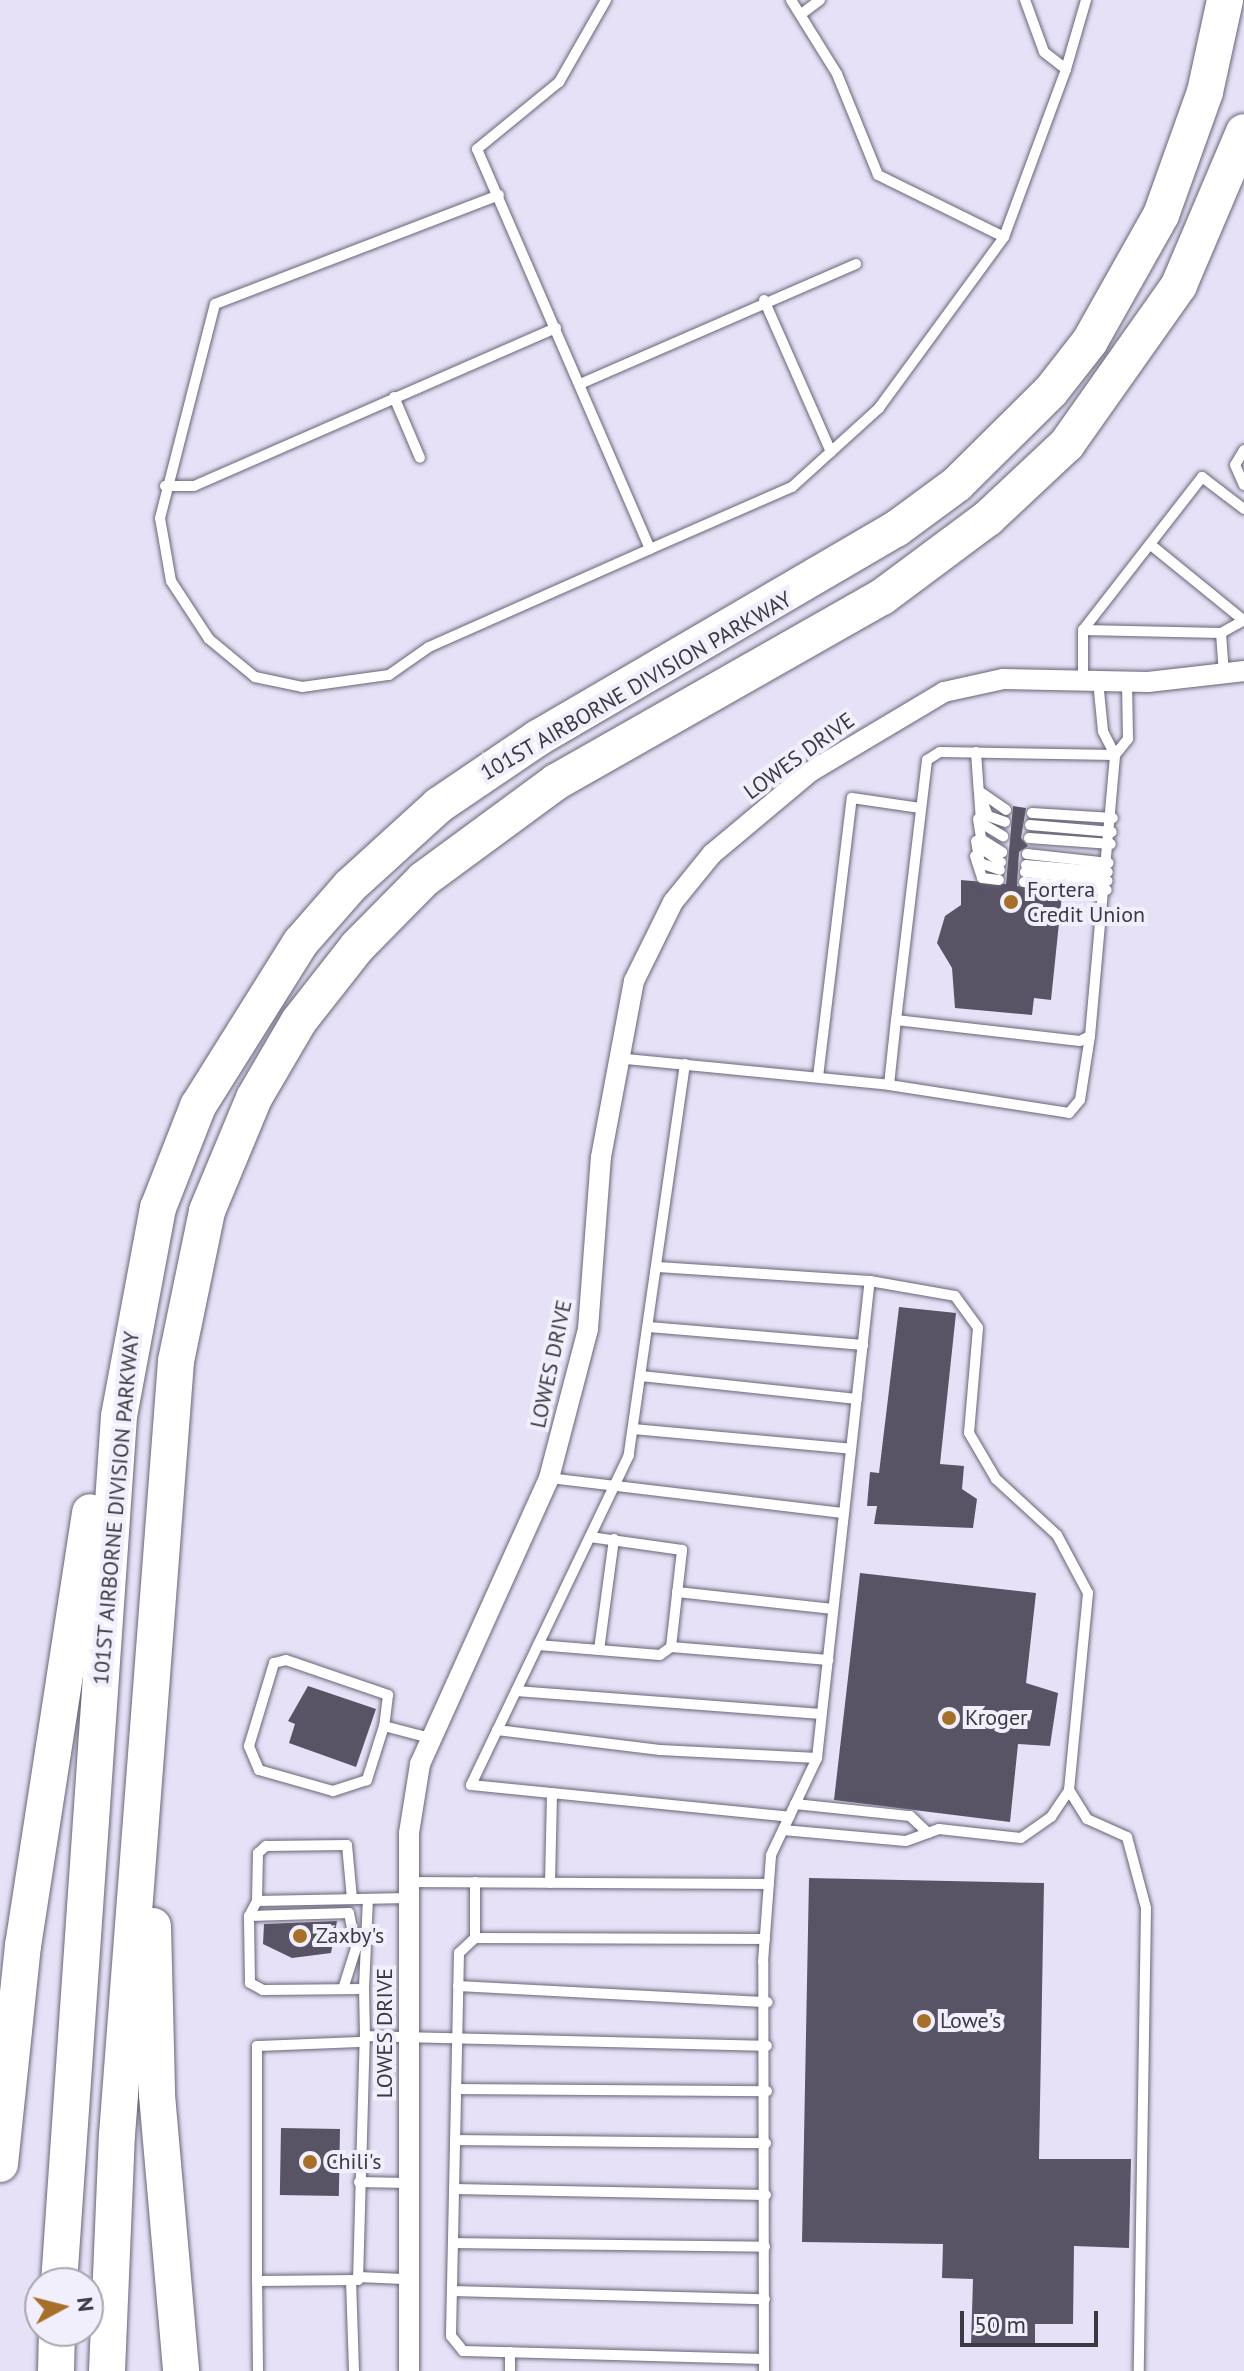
<!DOCTYPE html>
<style>
body{margin:0}
#map{position:relative;width:1244px;height:2371px;overflow:hidden;background:#e6e1f6;font-family:"PT Sans",sans-serif}
div>[style]{position:absolute}
[style*='--x']{left:calc(var(--x)*1px);top:calc(var(--y)*1px);width:calc(var(--w)*1px);rotate:calc(var(--a)*1deg)}
.building>*{inset:0;background:#585465;transform-origin:0 0}
.roads{filter:drop-shadow(0 0 2px #696577) drop-shadow(0 0 2px #696577)}
.lane>*{height:10px;margin:-5px;padding:0 5px;transform-origin:5px;border-radius:5px;background:#fff}
.street>*{height:20px;margin:-10px;padding:0 10px;transform-origin:10px;border-radius:10px;background:#fff}
.highway>*{height:36px;margin:-18px;padding:0 18px;transform-origin:18px;border-radius:18px;background:#fff}
.dots>*{width:22px;height:22px;translate:-50% -50%;box-sizing:border-box;border:4px solid #f2effc;border-radius:50%}
span{translate:-50% -50%;white-space:nowrap;text-align:center;line-height:1.15;-webkit-text-stroke:8px #f2effc;paint-order:stroke}
.street-label{font-size:22px;color:#3b3941}
.poi-label{font-size:22px;color:#3b3941}
.left{translate:0 -50%;text-align:left}
.north{position:absolute;left:24px;top:2267px;width:80px;height:80px;box-sizing:border-box;background:#f2effc;border:2px solid #a9a6b1;border-radius:50%;rotate:83deg;font-size:22px;font-weight:700;line-height:32px;text-align:center;color:#3b3941}
.north::after{content:'';display:block;margin:auto;width:28px;height:36px;background:#a6702b;clip-path:polygon(50% 0,100% 100%,50% 72%,0 100%)}
.scale{position:absolute;left:960px;top:2311px;width:138px;height:36px;box-sizing:border-box;border:4px solid #3b3941;border-top:0;padding-left:10px;font-size:24px;line-height:28px;white-space:nowrap;color:#3b3941;-webkit-text-stroke:6px #f2effc;paint-order:stroke}
</style>
<div id="map">
<div class="building">
<i style="clip-path:polygon(1013px 806px,1026px 808px,1021px 838px,1028px 846px,1019px 852px,1017px 886px,1062px 894px,1051px 1000px,1034px 998px,1032px 1015px,955px 1008px,952px 968px,937px 943px,945px 916px,961px 905px,961px 880px,1006px 884px)"></i>
<i style="clip-path:polygon(899px 1307px,956px 1313px,940px 1464px,964px 1466px,962px 1489px,977px 1499px,973px 1528px,874px 1524px,877px 1506px,867px 1506px,870px 1472px,879px 1473px)"></i>
<i style="clip-path:polygon(860px 1573px,1036px 1593px,1026px 1683px,1058px 1693px,1050px 1746px,1018px 1744px,1010px 1822px,834px 1800px)"></i>
<i style="clip-path:polygon(308px 1686px,376px 1709px,356px 1767px,289px 1743px,295px 1724px,288px 1721px)"></i>
<i style="clip-path:polygon(809px 1878px,1044px 1883px,1039px 2159px,1131px 2159px,1129px 2248px,1074px 2246px,1073px 2324px,1035px 2324px,1035px 2347px,971px 2346px,973px 2279px,942px 2278px,943px 2244px,802px 2242px)"></i>
<i style="clip-path:polygon(337px 1921px,331px 1953px,292px 1958px,263px 1944px,264px 1924px)"></i>
<i style="left:281px;top:2128px;width:59px;height:67px;rotate:1deg"></i>
</div>
<div class="roads">
<div class="lane">
<i style="--x:606;--y:0;--w:95;--a:119.8"></i>
<i style="--x:559;--y:82;--w:106;--a:140.7"></i>
<i style="--x:477;--y:149;--w:436;--a:66.6"></i>
<i style="--x:650;--y:549;--w:155;--a:-23.6"></i>
<i style="--x:792;--y:487;--w:118;--a:-42.2"></i>
<i style="--x:879;--y:408;--w:212;--a:-53.8"></i>
<i style="--x:791;--y:0;--w:87;--a:58.1"></i>
<i style="--x:837;--y:74;--w:109;--a:67.9"></i>
<i style="--x:878;--y:175;--w:140;--a:26.2"></i>
<i style="--x:1004;--y:237;--w:179;--a:-69.7"></i>
<i style="--x:1025;--y:0;--w:55;--a:69.9"></i>
<i style="--x:1044;--y:52;--w:28;--a:38"></i>
<i style="--x:1066;--y:69;--w:72;--a:-73.8"></i>
<i style="--x:804;--y:12;--w:20;--a:-37"></i>
<i style="--x:499;--y:195;--w:304;--a:159"></i>
<i style="--x:215;--y:304;--w:221;--a:104.4"></i>
<i style="--x:160;--y:518;--w:64;--a:80.1"></i>
<i style="--x:171;--y:581;--w:69;--a:56.8"></i>
<i style="--x:209;--y:639;--w:60;--a:39.6"></i>
<i style="--x:255;--y:677;--w:48;--a:12"></i>
<i style="--x:302;--y:687;--w:88;--a:-7.9"></i>
<i style="--x:389;--y:675;--w:49;--a:-35"></i>
<i style="--x:429;--y:647;--w:242;--a:-23.9"></i>
<i style="--x:764;--y:300;--w:166;--a:66.2"></i>
<i style="--x:580;--y:384;--w:301;--a:-23.5"></i>
<i style="--x:394;--y:397;--w:66;--a:66.9"></i>
<i style="--x:1244;--y:450;--w:17;--a:121"></i>
<i style="--x:1235;--y:465;--w:22;--a:66"></i>
<i style="--x:165;--y:486;--w:29;--a:0"></i>
<i style="--x:194;--y:486;--w:395;--a:-23.6"></i>
<i style="--x:1151;--y:545;--w:117;--a:39.1"></i>
<i style="--x:1083;--y:630;--w:194;--a:-52.1"></i>
<i style="--x:1202;--y:477;--w:53;--a:37.3"></i>
<i style="--x:1221;--y:633;--w:26;--a:-29"></i>
<i style="--x:1083;--y:680;--w:50;--a:-90"></i>
<i style="--x:1083;--y:630;--w:138;--a:1.2"></i>
<i style="--x:1221;--y:633;--w:42;--a:85.9"></i>
<i style="--x:976;--y:752;--w:39;--a:86"></i>
<i style="--x:979;--y:791;--w:33;--a:35"></i>
<i style="--x:979;--y:793;--w:30;--a:86"></i>
<i style="--x:981;--y:823;--w:26;--a:31"></i>
<i style="--x:981;--y:797;--w:20;--a:70"></i>
<i style="--x:988;--y:816;--w:18;--a:19"></i>
<i style="--x:1032;--y:813;--w:81;--a:3.5"></i>
<i style="--x:978;--y:819;--w:20;--a:81"></i>
<i style="--x:981;--y:839;--w:25;--a:32"></i>
<i style="--x:1030;--y:825;--w:82;--a:4.9"></i>
<i style="--x:1029;--y:838;--w:82;--a:4.2"></i>
<i style="--x:976;--y:841;--w:22;--a:80"></i>
<i style="--x:980;--y:863;--w:21;--a:19"></i>
<i style="--x:978;--y:846;--w:28;--a:35"></i>
<i style="--x:1027;--y:854;--w:82;--a:6.3"></i>
<i style="--x:975;--y:856;--w:23;--a:72"></i>
<i style="--x:982;--y:878;--w:17;--a:7"></i>
<i style="--x:1026;--y:865;--w:82;--a:4.9"></i>
<i style="--x:1025;--y:872;--w:83;--a:6.2"></i>
<i style="--x:1024;--y:882;--w:83;--a:5.5"></i>
<i style="--x:896;--y:1020;--w:262;--a:-83.2"></i>
<i style="--x:927;--y:760;--w:15;--a:-32"></i>
<i style="--x:940;--y:752;--w:175;--a:1"></i>
<i style="--x:1115;--y:755;--w:21;--a:-51"></i>
<i style="--x:1128;--y:739;--w:58;--a:-91"></i>
<i style="--x:616;--y:1058;--w:274;--a:5.6"></i>
<i style="--x:889;--y:1085;--w:65;--a:-83.9"></i>
<i style="--x:896;--y:1020;--w:185;--a:6.5"></i>
<i style="--x:1080;--y:1041;--w:11;--a:-27"></i>
<i style="--x:1090;--y:1036;--w:282;--a:-84.9"></i>
<i style="--x:1115;--y:755;--w:27;--a:-117"></i>
<i style="--x:1103;--y:731;--w:50;--a:-95.7"></i>
<i style="--x:685;--y:1064;--w:395;--a:98.2"></i>
<i style="--x:629;--y:1455;--w:366;--a:115.6"></i>
<i style="--x:471;--y:1785;--w:320;--a:5.7"></i>
<i style="--x:818;--y:1077;--w:281;--a:-83.1"></i>
<i style="--x:852;--y:798;--w:69;--a:8.4"></i>
<i style="--x:889;--y:1085;--w:182;--a:8.8"></i>
<i style="--x:1069;--y:1113;--w:17;--a:-50"></i>
<i style="--x:1080;--y:1100;--w:65;--a:-81.1"></i>
<i style="--x:658;--y:1267;--w:212;--a:3.8"></i>
<i style="--x:870;--y:1281;--w:86;--a:10"></i>
<i style="--x:955;--y:1296;--w:39;--a:54"></i>
<i style="--x:978;--y:1328;--w:105;--a:94.9"></i>
<i style="--x:969;--y:1433;--w:53;--a:59.6"></i>
<i style="--x:996;--y:1479;--w:83;--a:42.6"></i>
<i style="--x:1057;--y:1535;--w:66;--a:61.9"></i>
<i style="--x:1088;--y:1593;--w:198;--a:95.5"></i>
<i style="--x:1069;--y:1790;--w:34;--a:58"></i>
<i style="--x:1087;--y:1819;--w:44;--a:24.2"></i>
<i style="--x:1127;--y:1837;--w:73;--a:75"></i>
<i style="--x:1146;--y:1908;--w:463;--a:90.9"></i>
<i style="--x:649;--y:1327;--w:215;--a:4.8"></i>
<i style="--x:641;--y:1376;--w:217;--a:6.1"></i>
<i style="--x:633;--y:1429;--w:219;--a:5.2"></i>
<i style="--x:549;--y:1478;--w:297;--a:6.8"></i>
<i style="--x:677;--y:1592;--w:157;--a:6.2"></i>
<i style="--x:538;--y:1645;--w:122;--a:4.7"></i>
<i style="--x:660;--y:1655;--w:14;--a:-36"></i>
<i style="--x:671;--y:1647;--w:98;--a:-83.5"></i>
<i style="--x:682;--y:1550;--w:93;--a:-172"></i>
<i style="--x:671;--y:1647;--w:158;--a:4.7"></i>
<i style="--x:599;--y:1650;--w:112;--a:-82.3"></i>
<i style="--x:516;--y:1691;--w:306;--a:4.3"></i>
<i style="--x:384;--y:1726;--w:57;--a:107.5"></i>
<i style="--x:367;--y:1780;--w:36;--a:162"></i>
<i style="--x:333;--y:1791;--w:77;--a:-164.2"></i>
<i style="--x:259;--y:1770;--w:26;--a:-113"></i>
<i style="--x:249;--y:1746;--w:87;--a:-73.2"></i>
<i style="--x:274;--y:1663;--w:12;--a:-14"></i>
<i style="--x:286;--y:1660;--w:108;--a:18.9"></i>
<i style="--x:388;--y:1695;--w:31;--a:97"></i>
<i style="--x:384;--y:1726;--w:48;--a:14.6"></i>
<i style="--x:497;--y:1730;--w:164;--a:7"></i>
<i style="--x:660;--y:1750;--w:157;--a:2.9"></i>
<i style="--x:795;--y:1804;--w:116;--a:6"></i>
<i style="--x:910;--y:1816;--w:25;--a:43"></i>
<i style="--x:783;--y:1830;--w:123;--a:5.1"></i>
<i style="--x:906;--y:1841;--w:35;--a:-20"></i>
<i style="--x:939;--y:1829;--w:82;--a:6.3"></i>
<i style="--x:1021;--y:1838;--w:37;--a:-35"></i>
<i style="--x:1051;--y:1817;--w:32;--a:-56"></i>
<i style="--x:409;--y:1882;--w:360;--a:0.3"></i>
<i style="--x:475;--y:1882;--w:56;--a:90"></i>
<i style="--x:475;--y:1938;--w:22;--a:137"></i>
<i style="--x:459;--y:1953;--w:383;--a:91.2"></i>
<i style="--x:451;--y:2336;--w:19;--a:51"></i>
<i style="--x:463;--y:2351;--w:301;--a:1.5"></i>
<i style="--x:550;--y:1883;--w:90;--a:-88.7"></i>
<i style="--x:257;--y:1901;--w:48;--a:-88.8"></i>
<i style="--x:258;--y:1853;--w:11;--a:-41"></i>
<i style="--x:266;--y:1846;--w:81;--a:-0.7"></i>
<i style="--x:347;--y:1845;--w:54;--a:84.7"></i>
<i style="--x:249;--y:1916;--w:100;--a:-1.7"></i>
<i style="--x:349;--y:1913;--w:36;--a:79"></i>
<i style="--x:356;--y:1948;--w:43;--a:107.6"></i>
<i style="--x:475;--y:1938;--w:290;--a:0.2"></i>
<i style="--x:458;--y:1986;--w:310;--a:3"></i>
<i style="--x:364;--y:1989;--w:90;--a:-87.5"></i>
<i style="--x:365;--y:2036;--w:402;--a:1.4"></i>
<i style="--x:456;--y:2089;--w:311;--a:0.4"></i>
<i style="--x:455;--y:2140;--w:311;--a:0.6"></i>
<i style="--x:359;--y:2182;--w:48;--a:1.2"></i>
<i style="--x:454;--y:2189;--w:312;--a:1.1"></i>
<i style="--x:453;--y:2243;--w:312;--a:0.7"></i>
<i style="--x:358;--y:2277;--w:46;--a:2.5"></i>
<i style="--x:351;--y:2280;--w:91;--a:88.1"></i>
<i style="--x:257;--y:2281;--w:235;--a:-90"></i>
<i style="--x:257;--y:2046;--w:104;--a:-2.2"></i>
<i style="--x:452;--y:2291;--w:313;--a:1.5"></i>
<i style="--x:258;--y:2371;--w:90;--a:-90.6"></i>
<i style="--x:257;--y:2281;--w:101;--a:-0.6"></i>
<i style="--x:358;--y:2280;--w:244;--a:-88.4"></i>
<i style="--x:365;--y:2036;--w:47;--a:-91.2"></i>
<i style="--x:364;--y:1989;--w:101;--a:179.4"></i>
<i style="--x:263;--y:1990;--w:15;--a:-152"></i>
<i style="--x:250;--y:1983;--w:67;--a:-90.9"></i>
<i style="--x:249;--y:1916;--w:17;--a:-62"></i>
<i style="--x:257;--y:1901;--w:152;--a:-1.1"></i>
<i style="--x:510;--y:2371;--w:19;--a:-90"></i>
<i style="--x:764;--y:2371;--w:409;--a:-90.1"></i>
<i style="--x:763;--y:1962;--w:107;--a:-85.7"></i>
<i style="--x:771;--y:1855;--w:107;--a:-64.6"></i>
<i style="--x:817;--y:1758;--w:480;--a:-83.7"></i>
</div>
<div class="street">
<i style="--x:409;--y:2371;--w:538;--a:-90"></i>
<i style="--x:409;--y:1833;--w:70;--a:-80.9"></i>
<i style="--x:420;--y:1764;--w:314;--a:-65.7"></i>
<i style="--x:549;--y:1478;--w:154;--a:-75.3"></i>
<i style="--x:588;--y:1329;--w:172;--a:-85.7"></i>
<i style="--x:601;--y:1157;--w:179;--a:-79.4"></i>
<i style="--x:634;--y:981;--w:88;--a:-63.7"></i>
<i style="--x:673;--y:902;--w:62;--a:-50.9"></i>
<i style="--x:712;--y:854;--w:128;--a:-39.9"></i>
<i style="--x:810;--y:772;--w:156;--a:-30.8"></i>
<i style="--x:944;--y:692;--w:60;--a:-12.4"></i>
<i style="--x:1003;--y:679;--w:145;--a:1.2"></i>
<i style="--x:1148;--y:682;--w:97;--a:-6.5"></i>
</div>
<div class="highway">
<i style="--x:153;--y:1926;--w:169;--a:88.6"></i>
<i style="--x:157;--y:2095;--w:277;--a:85"></i>
<i style="--x:0;--y:2164;--w:219;--a:-84"></i>
<i style="--x:23;--y:1946;--w:439;--a:-81.2"></i>
<i style="--x:59;--y:2283;--w:869;--a:-86.04"></i>
<i style="--x:119;--y:1416;--w:212;--a:-79.4"></i>
<i style="--x:158;--y:1208;--w:110;--a:-68.6"></i>
<i style="--x:198;--y:1106;--w:194;--a:-57.9"></i>
<i style="--x:301;--y:942;--w:74;--a:-48.8"></i>
<i style="--x:350;--y:886;--w:120;--a:-42.3"></i>
<i style="--x:439;--y:805;--w:120;--a:-34.1"></i>
<i style="--x:538;--y:738;--w:415;--a:-30.3"></i>
<i style="--x:896;--y:529;--w:76;--a:-36.4"></i>
<i style="--x:957;--y:484;--w:132;--a:-44.7"></i>
<i style="--x:1051;--y:391;--w:63;--a:-52"></i>
<i style="--x:1090;--y:341;--w:145;--a:-60.6"></i>
<i style="--x:1161;--y:215;--w:131;--a:-70.3"></i>
<i style="--x:1205;--y:92;--w:94;--a:-77.7"></i>
<i style="--x:56;--y:2371;--w:40;--a:-88.6"></i>
<i style="--x:107;--y:2371;--w:236;--a:-87.6"></i>
<i style="--x:117;--y:2135;--w:776;--a:-85.64"></i>
<i style="--x:176;--y:1361;--w:153;--a:-78.3"></i>
<i style="--x:207;--y:1211;--w:122;--a:-67.4"></i>
<i style="--x:254;--y:1098;--w:89;--a:-59.7"></i>
<i style="--x:299;--y:1021;--w:94;--a:-51.9"></i>
<i style="--x:357;--y:947;--w:95;--a:-45.4"></i>
<i style="--x:424;--y:879;--w:164;--a:-36.3"></i>
<i style="--x:556;--y:782;--w:375;--a:-29.6"></i>
<i style="--x:882;--y:597;--w:132;--a:-36.7"></i>
<i style="--x:988;--y:518;--w:108;--a:-43.1"></i>
<i style="--x:1067;--y:444;--w:194;--a:-54.8"></i>
<i style="--x:1179;--y:285;--w:166;--a:-67"></i>
</div>
</div>
<div class="dots">
<i style="left:1011px;top:902px;background:#a6702b"></i>
<i style="left:949px;top:1718px;background:#a6702b"></i>
<i style="left:300px;top:1936px;background:#a6702b"></i>
<i style="left:924px;top:2021px;background:#a6702b"></i>
<i style="left:310px;top:2162px;background:#a6702b"></i>
</div>
<div class="street-label">
<span style="left:636px;top:686px;rotate:-30deg">101ST AIRBORNE DIVISION PARKWAY</span>
<span style="left:799px;top:756px;rotate:-36deg">LOWES DRIVE</span>
<span style="left:551px;top:1364px;rotate:-78deg">LOWES DRIVE</span>
<span style="left:116px;top:1508px;rotate:-85deg">101ST AIRBORNE DIVISION PARKWAY</span>
<span style="left:385px;top:2033px;rotate:-90deg">LOWES DRIVE</span>
</div>
<div class="poi-label">
<span class="left" style="left:1027px;top:902px">Fortera<br>Credit Union</span>
<span class="left" style="left:965px;top:1718px">Kroger</span>
<span class="left" style="left:316px;top:1936px">Zaxby's</span>
<span class="left" style="left:940px;top:2021px">Lowe's</span>
<span class="left" style="left:326px;top:2162px">Chili's</span>
</div>
<div class="north">N</div>
<div class="scale">50 m</div>
</div>
